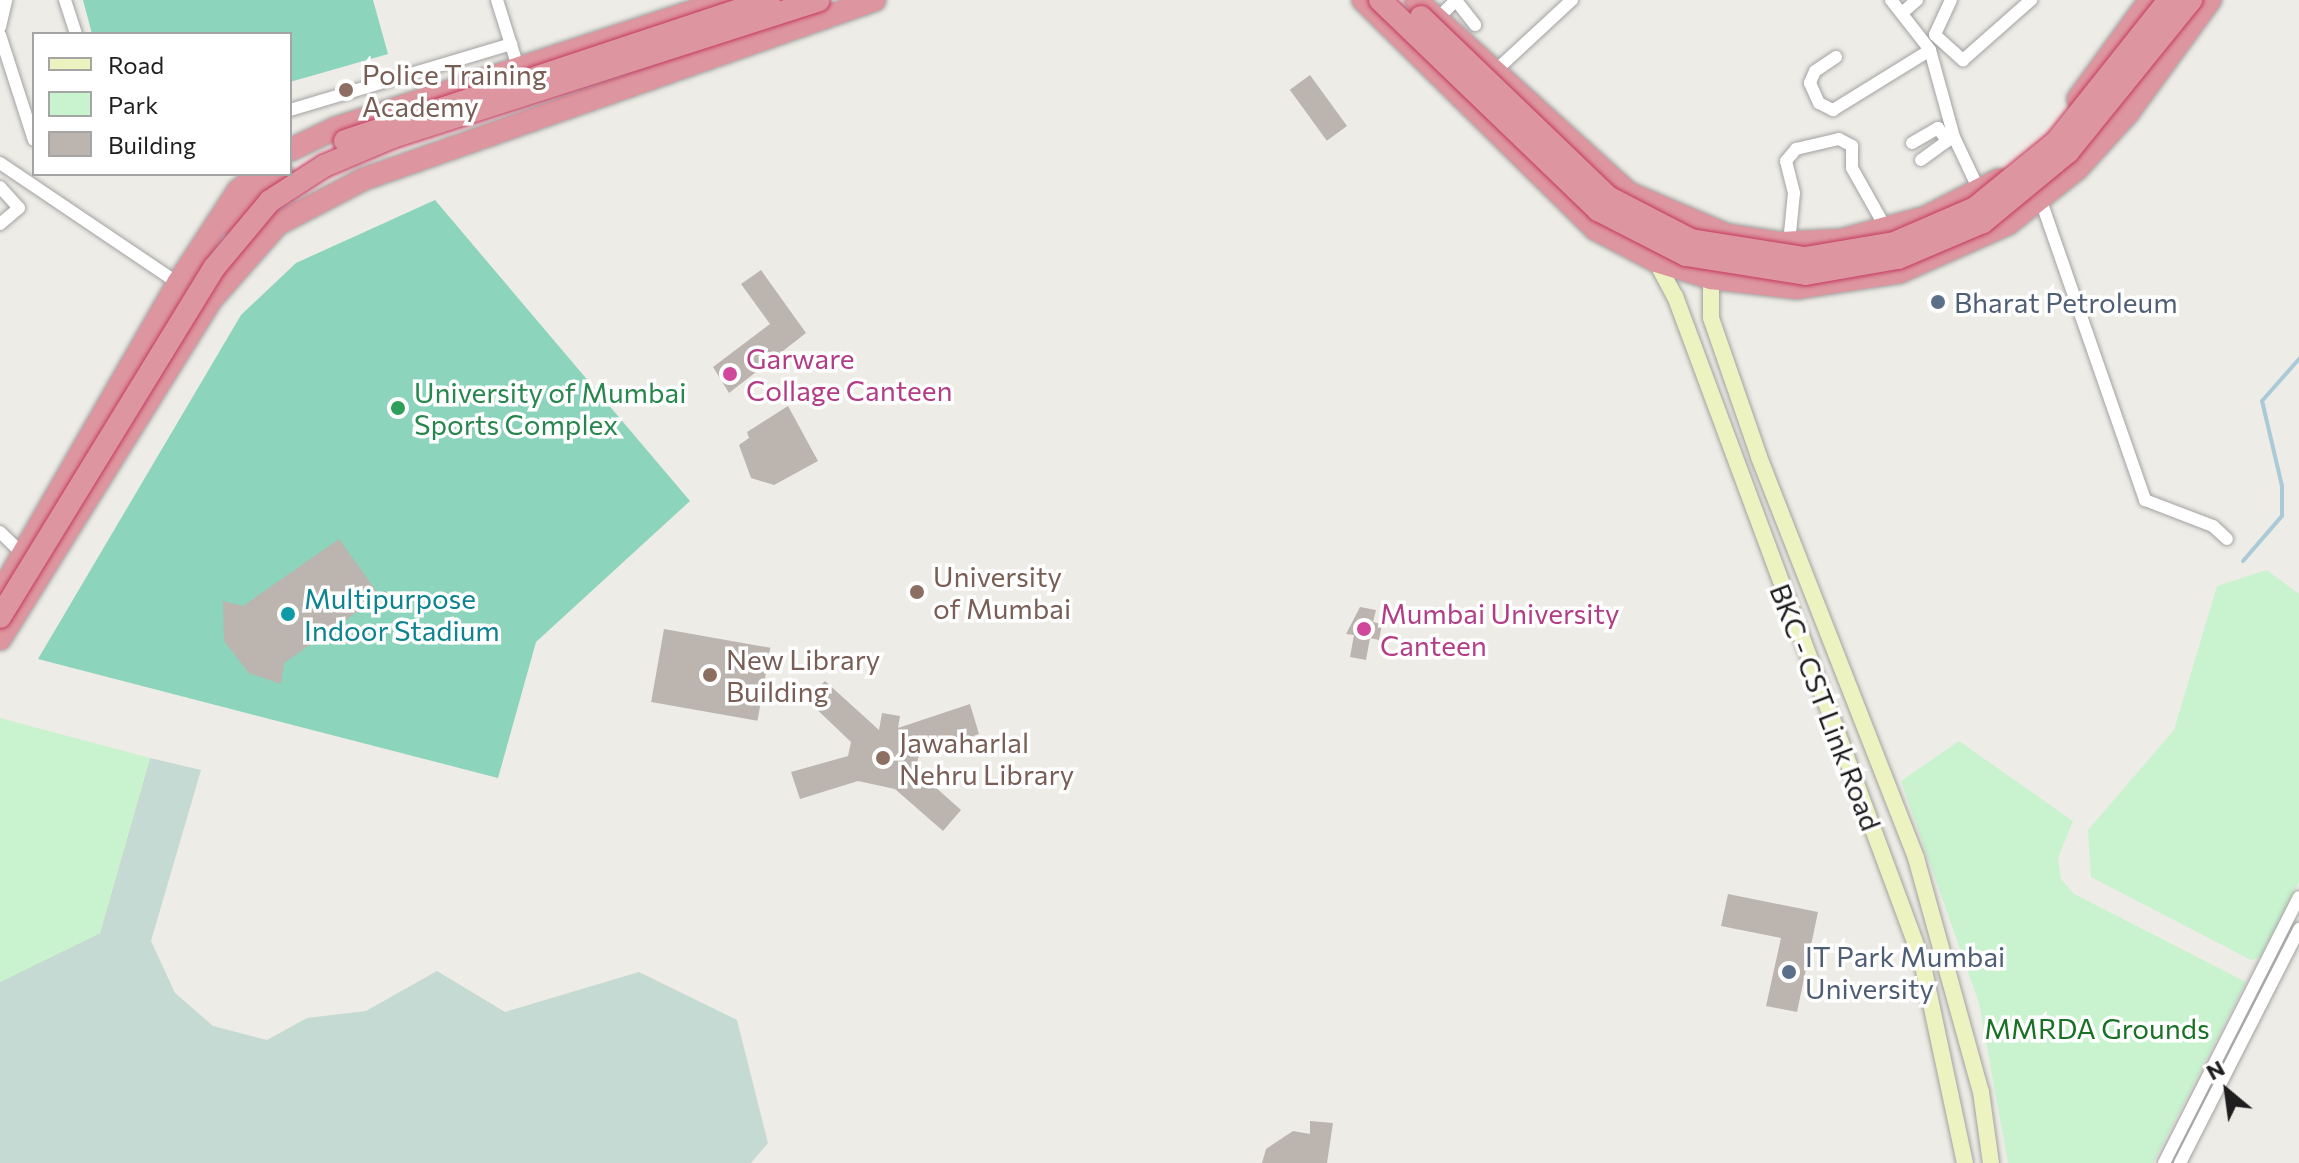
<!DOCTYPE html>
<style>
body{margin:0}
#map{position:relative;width:2299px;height:1163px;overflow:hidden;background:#eeece6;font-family:Commissioner,sans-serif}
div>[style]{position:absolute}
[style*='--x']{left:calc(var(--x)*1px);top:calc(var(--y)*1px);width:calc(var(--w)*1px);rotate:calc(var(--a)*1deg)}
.wetland>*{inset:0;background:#c4dad2}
.park>*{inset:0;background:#c8f3ce}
.pitch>*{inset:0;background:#8dd4bd}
.stream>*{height:4px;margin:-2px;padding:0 2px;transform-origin:2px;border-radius:2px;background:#abcad7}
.building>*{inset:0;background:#bbb4af;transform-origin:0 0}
.roads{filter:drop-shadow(0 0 2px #a2a2a2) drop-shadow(0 0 2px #a2a2a2)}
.street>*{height:12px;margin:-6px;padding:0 6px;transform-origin:6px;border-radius:6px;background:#fff}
.secondary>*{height:16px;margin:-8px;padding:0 8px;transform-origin:8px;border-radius:8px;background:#ecf2c0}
.highway>*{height:22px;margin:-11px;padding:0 11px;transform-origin:11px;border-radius:11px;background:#dd969f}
.bridges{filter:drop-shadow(0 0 2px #c63860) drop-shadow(0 0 2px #c63860)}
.highway-bridge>*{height:22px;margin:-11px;padding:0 11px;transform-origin:11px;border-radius:11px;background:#dd969f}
.dots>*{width:22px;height:22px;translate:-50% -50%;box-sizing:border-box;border:4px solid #fff;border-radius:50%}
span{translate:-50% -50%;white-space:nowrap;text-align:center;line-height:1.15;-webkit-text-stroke:7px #fff;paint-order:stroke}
.education-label{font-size:28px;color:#785e54}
.left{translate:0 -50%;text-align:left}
.service-label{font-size:28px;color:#4e5e75}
.hotel-label{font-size:28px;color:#b23c85}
.leisure-label{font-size:28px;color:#27864d}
.culture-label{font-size:28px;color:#0d838f}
.street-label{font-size:28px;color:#1e1e1e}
.park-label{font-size:28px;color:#187125}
.legend{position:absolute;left:32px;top:32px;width:260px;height:144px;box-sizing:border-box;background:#fff;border:2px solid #a5a5a5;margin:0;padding:10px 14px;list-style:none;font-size:24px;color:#1e1e1e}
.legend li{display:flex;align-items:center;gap:16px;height:40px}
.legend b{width:40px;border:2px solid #a5a5a5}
.north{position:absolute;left:2187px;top:1051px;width:80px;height:80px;-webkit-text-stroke:6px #fff;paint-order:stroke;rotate:331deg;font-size:22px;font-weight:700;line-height:32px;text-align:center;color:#1e1e1e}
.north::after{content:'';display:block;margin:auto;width:28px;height:36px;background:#1e1e1e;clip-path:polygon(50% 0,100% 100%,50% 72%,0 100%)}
</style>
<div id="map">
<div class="wetland">
<i style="clip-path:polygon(150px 758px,201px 770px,151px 941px,175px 993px,213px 1026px,267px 1040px,307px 1018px,366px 1011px,437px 971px,505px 1012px,639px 972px,737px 1020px,768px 1143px,751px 1163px,0 1163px,0 982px,100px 933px)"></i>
</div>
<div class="park">
<i style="clip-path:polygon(2267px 570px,2299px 594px,2299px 882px,2260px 957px,2251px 960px,2091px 877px,2088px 830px,2174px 730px,2217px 586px)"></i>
<i style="clip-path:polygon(0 718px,150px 758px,100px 933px,0 982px)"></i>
<i style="clip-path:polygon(1959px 741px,2073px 821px,2058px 858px,2061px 879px,2074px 894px,2246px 982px,2153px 1163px,2008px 1163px,1979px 1003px,1901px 781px)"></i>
</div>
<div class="pitch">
<i style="clip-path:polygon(83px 0,373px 0,388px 54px,290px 82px,290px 34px,92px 34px)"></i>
<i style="clip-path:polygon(435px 200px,690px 501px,536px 642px,498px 778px,38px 659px,241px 315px,296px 263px)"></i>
</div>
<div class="stream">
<i style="--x:2243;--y:561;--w:60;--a:-49.1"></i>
<i style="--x:2282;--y:516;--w:30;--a:-90"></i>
<i style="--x:2282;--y:486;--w:87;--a:-103.2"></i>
<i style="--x:2262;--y:401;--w:56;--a:-48.6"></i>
</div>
<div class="building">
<i style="left:1310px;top:75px;width:63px;height:25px;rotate:54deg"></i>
<i style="clip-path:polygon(761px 270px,806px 333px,729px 393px,713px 367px,770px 324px,741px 284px)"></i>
<i style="clip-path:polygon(788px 406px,818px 461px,774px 485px,751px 478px,739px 445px,749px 438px,747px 432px)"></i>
<i style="clip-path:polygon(339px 539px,380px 596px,284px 663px,281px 684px,249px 673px,224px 641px,223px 601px,243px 606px)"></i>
<i style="clip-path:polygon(1360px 607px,1376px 610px,1373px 622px,1382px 624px,1379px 640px,1370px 638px,1366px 660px,1350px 657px,1354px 635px,1346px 634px)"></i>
<i style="left:664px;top:629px;width:108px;height:74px;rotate:10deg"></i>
<i style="clip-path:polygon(825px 681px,879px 730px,882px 713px,900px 716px,898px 728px,970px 704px,979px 734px,919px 756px,915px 769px,961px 810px,943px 831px,895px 789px,858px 781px,800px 799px,791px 772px,848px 756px,851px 742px,807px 700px)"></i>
<i style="clip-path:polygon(1728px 894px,1818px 912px,1797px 1012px,1766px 1006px,1781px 938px,1721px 926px)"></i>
<i style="clip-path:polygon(1310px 1121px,1333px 1123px,1327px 1163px,1262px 1163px,1266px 1149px,1293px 1131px,1310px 1134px)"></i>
</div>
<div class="roads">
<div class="street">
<i style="--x:65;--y:0;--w:36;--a:72"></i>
<i style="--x:497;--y:0;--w:70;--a:72.6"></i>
<i style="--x:1891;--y:0;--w:63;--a:52"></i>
<i style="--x:1930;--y:50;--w:90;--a:74.6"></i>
<i style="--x:1954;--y:137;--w:61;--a:64.7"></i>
<i style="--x:1951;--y:0;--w:38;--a:115"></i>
<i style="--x:1935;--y:35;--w:38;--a:42"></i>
<i style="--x:1963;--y:60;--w:91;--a:-41.4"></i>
<i style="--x:1458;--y:3;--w:28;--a:52"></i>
<i style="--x:1902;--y:13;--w:20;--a:-41"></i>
<i style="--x:1437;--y:19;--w:27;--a:-45"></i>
<i style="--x:0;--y:27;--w:28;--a:-77"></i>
<i style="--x:0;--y:35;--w:110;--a:72.1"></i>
<i style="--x:1836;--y:57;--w:25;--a:146"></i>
<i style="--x:1815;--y:71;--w:13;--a:113"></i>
<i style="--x:1810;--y:83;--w:22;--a:66"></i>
<i style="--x:1819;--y:103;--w:16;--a:27"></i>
<i style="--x:1833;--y:110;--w:114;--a:-31.7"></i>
<i style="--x:1492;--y:74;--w:109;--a:-42.8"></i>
<i style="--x:290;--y:110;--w:231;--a:-16.6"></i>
<i style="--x:1912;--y:143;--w:30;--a:-30"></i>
<i style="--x:1938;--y:128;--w:16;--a:55"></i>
<i style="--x:1921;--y:160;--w:37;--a:-36"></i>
<i style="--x:0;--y:163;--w:215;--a:34"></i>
<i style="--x:0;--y:187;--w:28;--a:48"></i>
<i style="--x:19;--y:208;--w:25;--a:140"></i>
<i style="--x:2041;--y:201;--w:317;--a:70.8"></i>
<i style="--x:2145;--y:500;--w:73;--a:20.9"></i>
<i style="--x:2213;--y:526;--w:19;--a:43"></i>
<i style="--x:1789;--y:243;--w:50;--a:-84.3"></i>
<i style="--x:1794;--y:193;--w:33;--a:-104"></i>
<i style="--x:1786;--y:161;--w:16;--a:-50"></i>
<i style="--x:1796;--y:149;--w:44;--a:-13.1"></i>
<i style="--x:1839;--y:139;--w:15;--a:28"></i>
<i style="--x:1852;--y:146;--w:22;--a:90"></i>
<i style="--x:1852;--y:168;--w:71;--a:60.6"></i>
<i style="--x:0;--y:532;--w:35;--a:44"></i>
<i style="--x:2164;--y:1163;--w:298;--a:-63.1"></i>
<i style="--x:2180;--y:1163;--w:263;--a:-63"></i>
</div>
<div class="secondary">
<i style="--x:1656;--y:261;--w:40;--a:62"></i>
<i style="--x:1675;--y:296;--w:709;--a:69.62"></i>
<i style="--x:1922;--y:961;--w:207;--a:78"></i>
<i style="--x:1711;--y:278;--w:40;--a:90"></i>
<i style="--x:1711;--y:318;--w:147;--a:70.9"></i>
<i style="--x:1759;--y:457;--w:431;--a:68.6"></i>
<i style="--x:1916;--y:858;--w:243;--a:74.5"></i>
<i style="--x:1981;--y:1092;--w:72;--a:82"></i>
</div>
<div class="highway">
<i style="--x:1363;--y:0;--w:326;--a:44.6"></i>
<i style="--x:1595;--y:229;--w:69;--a:27.7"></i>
<i style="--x:1656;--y:261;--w:58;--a:17.2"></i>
<i style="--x:1711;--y:278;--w:87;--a:6.6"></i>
<i style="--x:1797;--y:288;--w:104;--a:-8.8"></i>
<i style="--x:1900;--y:272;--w:118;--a:-24"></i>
<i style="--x:2008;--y:224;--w:88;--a:-38.6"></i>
<i style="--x:2077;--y:169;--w:76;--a:-47.7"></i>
<i style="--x:2128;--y:113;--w:140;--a:-54"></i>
<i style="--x:1416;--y:0;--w:287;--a:42.2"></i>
<i style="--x:1629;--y:193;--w:107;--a:23.2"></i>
<i style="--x:1727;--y:235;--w:54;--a:8.6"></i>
<i style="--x:1780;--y:243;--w:61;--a:-2.8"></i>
<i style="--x:1841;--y:240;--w:88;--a:-15.1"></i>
<i style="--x:1926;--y:217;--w:81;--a:-27.2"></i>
<i style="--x:2078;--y:99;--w:122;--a:-54"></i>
<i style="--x:290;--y:150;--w:51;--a:-25.6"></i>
<i style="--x:336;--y:128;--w:411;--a:-18.1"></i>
<i style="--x:226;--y:222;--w:74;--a:-40.6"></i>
<i style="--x:0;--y:594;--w:358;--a:-60.2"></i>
<i style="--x:178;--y:283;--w:110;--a:-56.9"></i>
<i style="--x:238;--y:191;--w:26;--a:-40"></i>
<i style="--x:0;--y:639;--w:398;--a:-58.1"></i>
<i style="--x:210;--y:301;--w:103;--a:-48.6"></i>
<i style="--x:278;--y:224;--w:97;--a:-27.6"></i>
<i style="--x:364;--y:179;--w:541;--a:-19.31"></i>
</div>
</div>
<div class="bridges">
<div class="highway-bridge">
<i style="--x:1380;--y:0;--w:303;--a:43.9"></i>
<i style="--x:1598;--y:210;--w:99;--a:27.1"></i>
<i style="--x:1686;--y:255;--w:121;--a:9"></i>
<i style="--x:1806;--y:274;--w:93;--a:-9.9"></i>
<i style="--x:1898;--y:258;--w:92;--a:-23"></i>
<i style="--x:1983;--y:222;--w:110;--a:-39.5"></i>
<i style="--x:2068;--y:152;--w:196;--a:-51"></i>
<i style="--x:1421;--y:17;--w:260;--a:43.9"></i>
<i style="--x:1608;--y:197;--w:93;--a:27.4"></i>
<i style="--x:1691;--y:240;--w:115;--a:9"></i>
<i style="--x:1805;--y:258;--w:90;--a:-9.6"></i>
<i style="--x:1894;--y:243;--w:88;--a:-23.4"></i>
<i style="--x:1975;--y:208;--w:104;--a:-39.2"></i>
<i style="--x:2056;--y:142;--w:181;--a:-51.5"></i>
<i style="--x:345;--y:141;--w:447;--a:-18.4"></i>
<i style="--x:0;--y:617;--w:409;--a:-58.5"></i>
<i style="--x:214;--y:268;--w:87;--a:-50.1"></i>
<i style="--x:270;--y:201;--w:64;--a:-32.9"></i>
<i style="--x:324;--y:166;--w:75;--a:-22.8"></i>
<i style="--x:393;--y:137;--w:447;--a:-17.8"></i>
</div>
</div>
<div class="dots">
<i style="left:346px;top:90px;background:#8d6e63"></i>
<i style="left:1938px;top:302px;background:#5c6f8a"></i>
<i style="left:730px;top:374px;background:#d1479c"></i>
<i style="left:398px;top:408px;background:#2e9e5b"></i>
<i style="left:917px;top:592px;background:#8d6e63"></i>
<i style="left:288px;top:614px;background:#0f9aa8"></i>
<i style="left:1364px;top:629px;background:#d1479c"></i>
<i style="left:710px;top:675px;background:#8d6e63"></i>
<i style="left:883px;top:758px;background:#8d6e63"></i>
<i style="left:1789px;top:972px;background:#5c6f8a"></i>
</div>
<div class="education-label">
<span class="left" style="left:362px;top:90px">Police Training<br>Academy</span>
<span class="left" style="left:933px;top:592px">University<br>of Mumbai</span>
<span class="left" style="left:726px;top:675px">New Library<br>Building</span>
<span class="left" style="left:899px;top:758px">Jawaharlal<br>Nehru Library</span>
</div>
<div class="service-label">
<span class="left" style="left:1954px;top:302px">Bharat Petroleum</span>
<span class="left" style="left:1805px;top:972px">IT Park Mumbai<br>University</span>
</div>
<div class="hotel-label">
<span class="left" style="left:746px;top:374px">Garware<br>Collage Canteen</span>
<span class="left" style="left:1380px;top:629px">Mumbai University<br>Canteen</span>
</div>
<div class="leisure-label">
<span class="left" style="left:414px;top:408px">University of Mumbai<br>Sports Complex</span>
</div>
<div class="culture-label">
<span class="left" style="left:304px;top:614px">Multipurpose<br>Indoor Stadium</span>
</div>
<div class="street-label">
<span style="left:1826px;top:707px;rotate:69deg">BKC - CST Link Road</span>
</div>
<div class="park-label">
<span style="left:2097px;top:1028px">MMRDA Grounds</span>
</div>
<ul class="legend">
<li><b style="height:10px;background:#ecf2c0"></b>Road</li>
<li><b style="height:22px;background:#c8f3ce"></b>Park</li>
<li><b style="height:22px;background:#bbb4af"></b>Building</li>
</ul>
<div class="north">N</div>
</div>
